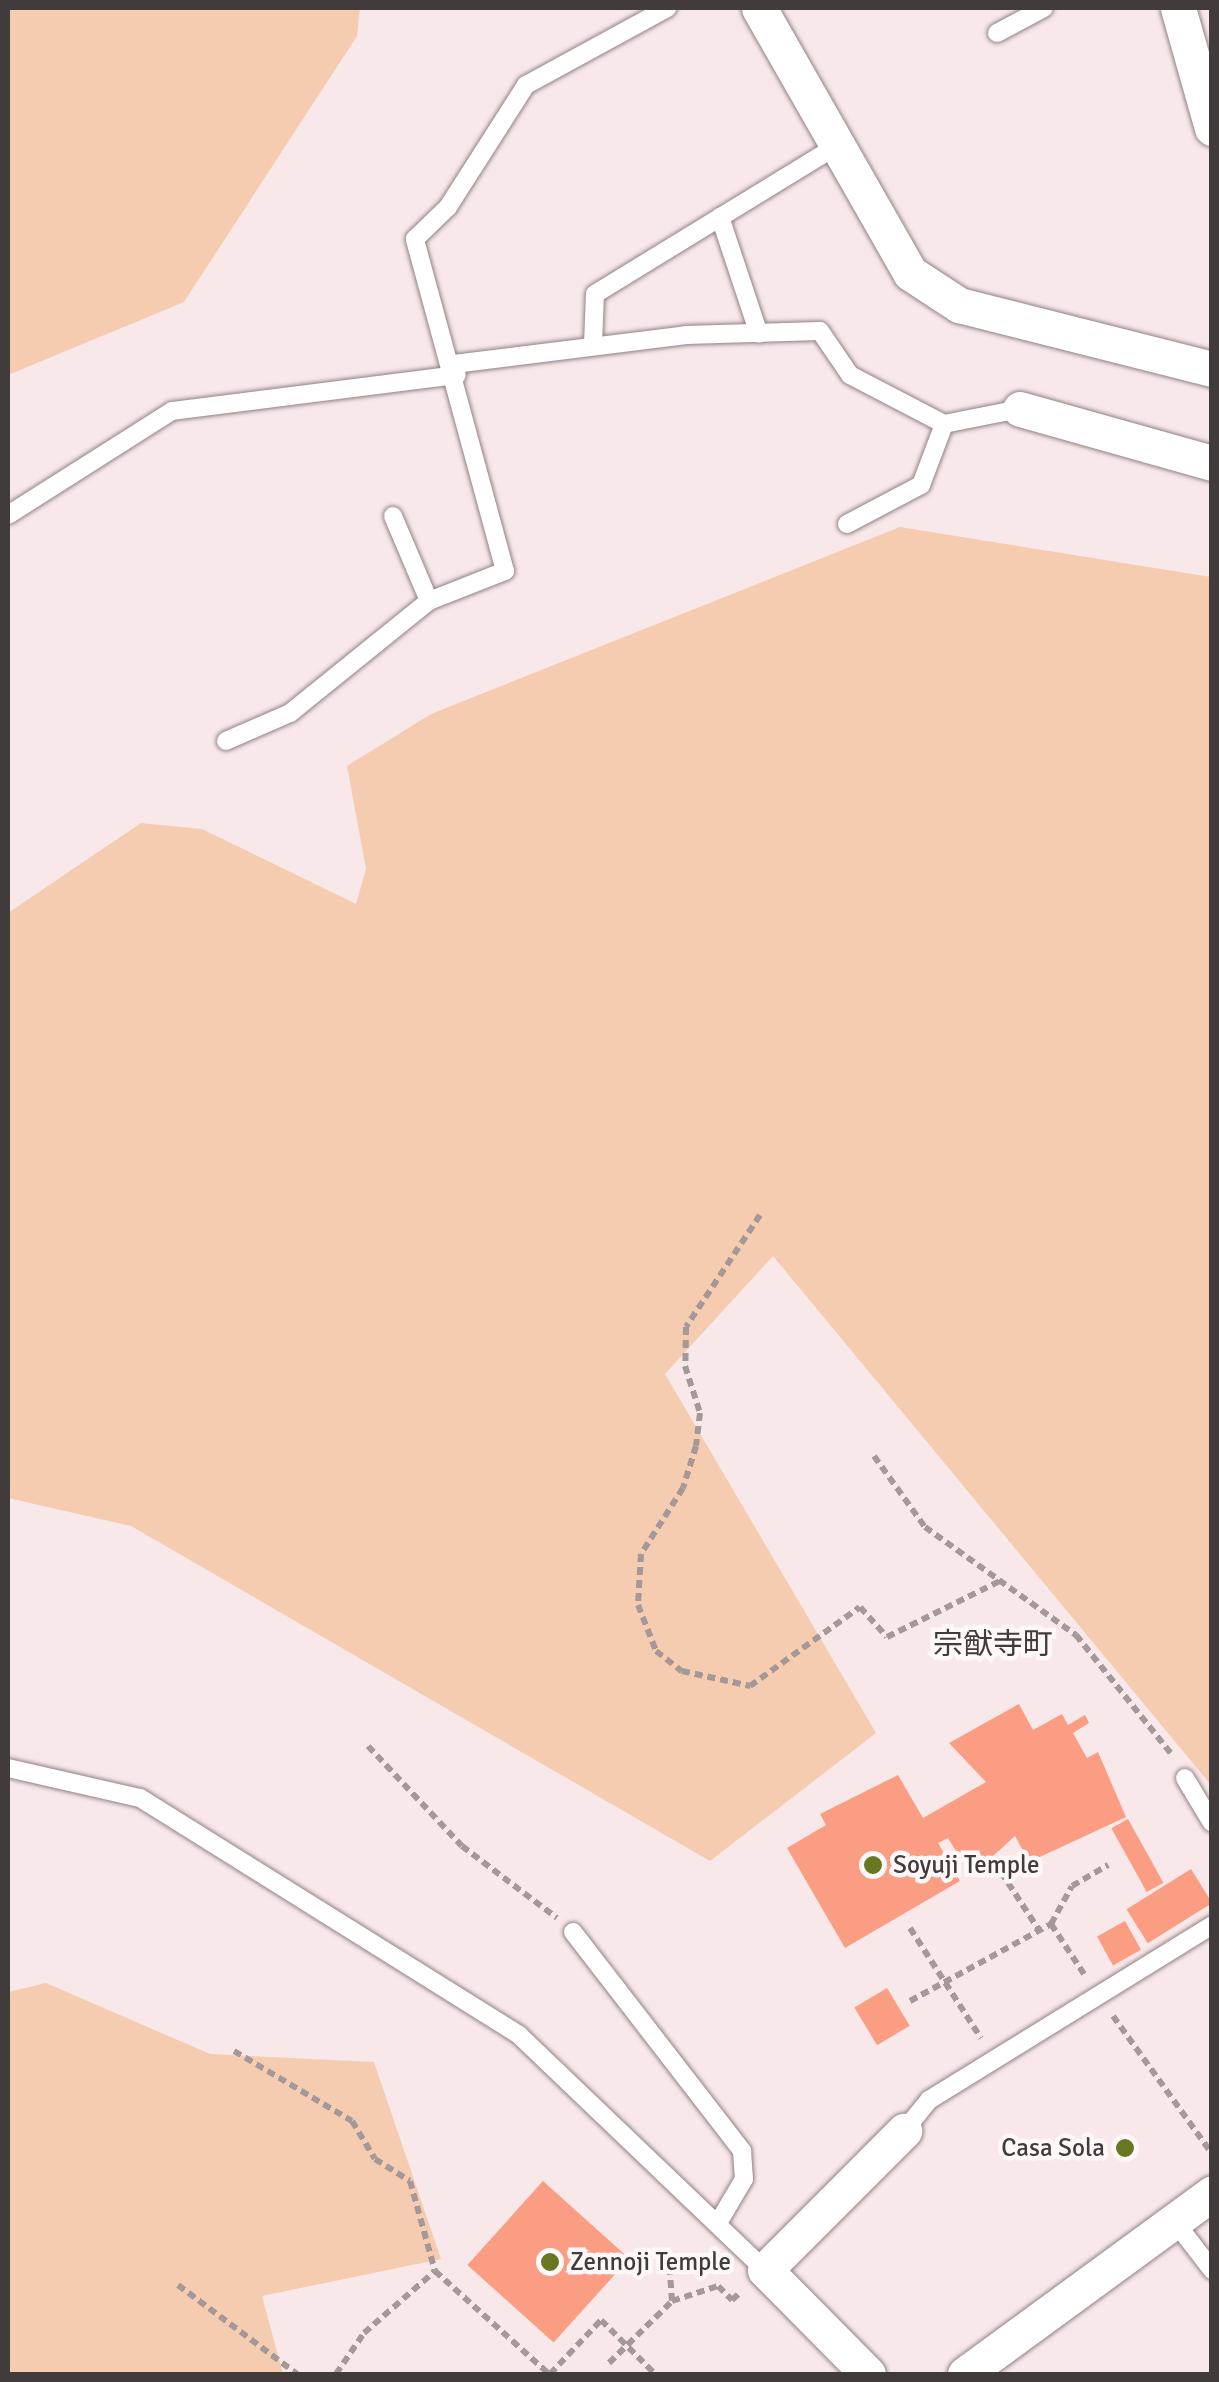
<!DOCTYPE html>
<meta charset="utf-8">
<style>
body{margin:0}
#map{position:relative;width:1219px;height:2382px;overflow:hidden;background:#f9e8e9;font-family:Signika,"Noto Sans JP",sans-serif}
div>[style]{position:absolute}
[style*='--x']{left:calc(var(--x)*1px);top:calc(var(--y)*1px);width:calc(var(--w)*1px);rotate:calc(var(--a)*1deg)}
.green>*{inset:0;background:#f6ccb0}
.building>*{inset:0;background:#fb9d83;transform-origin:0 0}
.path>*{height:6px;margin-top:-3px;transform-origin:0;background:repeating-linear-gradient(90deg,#a49899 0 8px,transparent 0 13px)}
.roads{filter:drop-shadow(0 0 2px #908282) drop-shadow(0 0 2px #908282)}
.lane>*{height:18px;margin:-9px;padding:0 9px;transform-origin:9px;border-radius:9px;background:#fff}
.street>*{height:35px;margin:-17.5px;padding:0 17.5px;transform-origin:17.5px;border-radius:17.5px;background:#fff}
.dots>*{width:28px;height:28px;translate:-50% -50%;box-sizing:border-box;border:5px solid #fff8f8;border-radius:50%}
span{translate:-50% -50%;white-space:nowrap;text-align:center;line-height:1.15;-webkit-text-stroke:9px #fff8f8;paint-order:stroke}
.poi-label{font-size:25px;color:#413b3b}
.left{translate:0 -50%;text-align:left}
.right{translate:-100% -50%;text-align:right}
.quarter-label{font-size:30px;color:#413b3b}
.frame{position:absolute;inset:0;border:10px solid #413b3b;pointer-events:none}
</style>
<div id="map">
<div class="green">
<i style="clip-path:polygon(8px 8px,360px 8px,357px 36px,184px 302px,8px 375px)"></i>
<i style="clip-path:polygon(900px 527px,1211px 577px,1211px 1785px,773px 1256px,665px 1374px,876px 1733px,710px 1861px,131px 1526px,8px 1498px,8px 913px,141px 823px,202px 829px,356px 904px,366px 869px,347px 766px,431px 714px)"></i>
<i style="clip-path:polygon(46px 1983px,210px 2054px,374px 2062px,441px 2259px,262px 2296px,283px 2374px,8px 2374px,8px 1992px)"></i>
</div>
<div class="building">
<i style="clip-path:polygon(1019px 1704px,1033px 1730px,1062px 1714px,1068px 1725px,1085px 1715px,1089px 1723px,1073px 1733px,1087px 1758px,1098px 1752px,1126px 1817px,1029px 1862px,1015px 1836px,982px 1866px,975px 1854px,962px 1861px,948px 1838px,938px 1843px,960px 1881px,845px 1948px,787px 1848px,826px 1825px,820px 1814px,898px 1775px,923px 1818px,986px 1782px,949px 1743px)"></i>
<i style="left:1128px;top:1819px;width:73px;height:19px;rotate:61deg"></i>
<i style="left:1191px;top:1869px;width:40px;height:76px;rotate:58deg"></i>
<i style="left:1125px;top:1921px;width:33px;height:32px;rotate:61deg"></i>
<i style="left:887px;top:1988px;width:44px;height:38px;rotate:59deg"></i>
<i style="left:543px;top:2181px;width:116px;height:113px;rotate:42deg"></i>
</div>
<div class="path">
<i style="--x:760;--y:1215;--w:134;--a:123.5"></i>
<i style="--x:686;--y:1327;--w:39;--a:91"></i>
<i style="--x:685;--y:1366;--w:49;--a:72.3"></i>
<i style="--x:700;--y:1413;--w:33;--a:97"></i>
<i style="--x:696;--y:1446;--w:44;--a:107.2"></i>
<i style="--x:683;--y:1488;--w:78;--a:122.5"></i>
<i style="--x:641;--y:1554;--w:51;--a:93.4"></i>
<i style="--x:638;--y:1605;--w:49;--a:68.6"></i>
<i style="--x:656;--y:1651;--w:33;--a:38"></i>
<i style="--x:682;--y:1671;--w:70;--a:12.4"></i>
<i style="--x:750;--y:1686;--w:135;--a:-35.7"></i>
<i style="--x:860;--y:1607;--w:40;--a:48"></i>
<i style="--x:887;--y:1637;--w:128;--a:-26.4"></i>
<i style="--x:874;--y:1456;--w:87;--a:54.3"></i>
<i style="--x:925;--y:1527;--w:186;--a:35.6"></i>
<i style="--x:1076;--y:1635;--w:154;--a:51.3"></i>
<i style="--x:368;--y:1746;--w:137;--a:46.8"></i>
<i style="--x:462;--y:1846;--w:119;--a:37.2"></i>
<i style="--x:1001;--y:1872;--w:69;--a:56.8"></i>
<i style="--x:1051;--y:1924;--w:64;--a:56.6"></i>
<i style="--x:910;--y:1928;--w:131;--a:57.2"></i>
<i style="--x:910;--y:2001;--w:161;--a:-28.6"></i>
<i style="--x:1051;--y:1924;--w:43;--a:-61.1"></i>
<i style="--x:1072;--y:1886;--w:42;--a:-30.3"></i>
<i style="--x:1113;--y:2016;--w:170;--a:54.3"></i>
<i style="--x:234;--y:2051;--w:137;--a:30.7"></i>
<i style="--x:352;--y:2121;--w:44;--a:58.8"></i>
<i style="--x:375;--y:2159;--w:41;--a:32.2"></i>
<i style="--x:410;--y:2181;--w:93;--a:74.5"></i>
<i style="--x:178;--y:2285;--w:149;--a:36.8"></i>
<i style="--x:672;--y:2301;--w:48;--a:-18.1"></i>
<i style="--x:718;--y:2286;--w:20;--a:45"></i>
<i style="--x:732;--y:2300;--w:13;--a:-42"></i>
<i style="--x:609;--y:2363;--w:88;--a:-44.5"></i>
<i style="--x:672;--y:2301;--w:42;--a:-94.1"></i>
<i style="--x:336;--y:2374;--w:50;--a:-55.7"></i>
<i style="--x:364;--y:2333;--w:94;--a:-41.1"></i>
<i style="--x:435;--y:2271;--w:154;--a:42.1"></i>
<i style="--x:550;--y:2374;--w:74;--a:-46.6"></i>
<i style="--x:601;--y:2320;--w:76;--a:45"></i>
</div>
<div class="roads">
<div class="lane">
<i style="--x:997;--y:33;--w:53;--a:-28"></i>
<i style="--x:720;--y:217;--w:123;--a:71.6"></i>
<i style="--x:593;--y:345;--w:51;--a:-87.8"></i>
<i style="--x:595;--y:294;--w:281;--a:-31.5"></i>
<i style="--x:454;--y:364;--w:234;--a:-7.1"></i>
<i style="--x:686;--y:335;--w:134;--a:-1.7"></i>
<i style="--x:820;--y:331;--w:53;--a:55.7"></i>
<i style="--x:850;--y:375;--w:106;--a:27.5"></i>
<i style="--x:944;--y:424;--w:77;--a:-11.2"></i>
<i style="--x:8;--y:515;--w:194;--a:-32.4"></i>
<i style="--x:172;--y:411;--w:287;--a:-7.2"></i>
<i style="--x:393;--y:516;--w:92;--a:67"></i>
<i style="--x:847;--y:524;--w:84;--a:-27.8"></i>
<i style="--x:921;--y:485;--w:65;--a:-69.3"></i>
<i style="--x:226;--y:741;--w:70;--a:-23.6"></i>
<i style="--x:290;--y:713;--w:179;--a:-38.9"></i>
<i style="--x:429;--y:601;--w:82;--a:-21.5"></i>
<i style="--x:505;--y:571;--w:344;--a:-105.2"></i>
<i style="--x:415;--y:239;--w:46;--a:-44.1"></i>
<i style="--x:448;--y:207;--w:145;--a:-57.4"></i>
<i style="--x:526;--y:85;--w:161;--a:-28.6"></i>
<i style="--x:8;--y:1768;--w:135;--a:12.8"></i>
<i style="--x:140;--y:1798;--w:447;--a:32"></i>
<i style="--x:519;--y:2035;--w:340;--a:43.7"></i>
<i style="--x:1185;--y:1778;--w:52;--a:59"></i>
<i style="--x:573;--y:1932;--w:277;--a:52.3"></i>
<i style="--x:742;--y:2151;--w:28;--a:86"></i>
<i style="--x:744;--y:2179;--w:51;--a:120.6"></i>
<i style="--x:904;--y:2131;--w:40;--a:-51"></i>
<i style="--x:929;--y:2100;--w:333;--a:-31.7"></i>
<i style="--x:1172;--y:2218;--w:66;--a:52.4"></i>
</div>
<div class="street">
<i style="--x:759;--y:8;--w:305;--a:60.3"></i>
<i style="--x:910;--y:273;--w:59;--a:33.1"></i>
<i style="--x:959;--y:305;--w:261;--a:14.2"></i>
<i style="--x:1178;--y:8;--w:125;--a:74.2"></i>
<i style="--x:1020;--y:409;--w:199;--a:15.7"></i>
<i style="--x:868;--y:2374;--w:146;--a:-134.7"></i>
<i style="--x:765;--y:2270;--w:197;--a:-45"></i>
<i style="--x:965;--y:2374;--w:306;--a:-36.2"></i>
</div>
</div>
<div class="dots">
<i style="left:873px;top:1865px;background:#697723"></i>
<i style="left:1125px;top:2148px;background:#697723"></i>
<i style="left:550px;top:2262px;background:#697723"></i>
</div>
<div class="poi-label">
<span class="left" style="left:893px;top:1865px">Soyuji Temple</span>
<span class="right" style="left:1105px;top:2148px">Casa Sola</span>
<span class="left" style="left:570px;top:2262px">Zennoji Temple</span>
</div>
<div class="quarter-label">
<span style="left:993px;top:1645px">宗猷寺町</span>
</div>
<div class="frame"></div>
</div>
